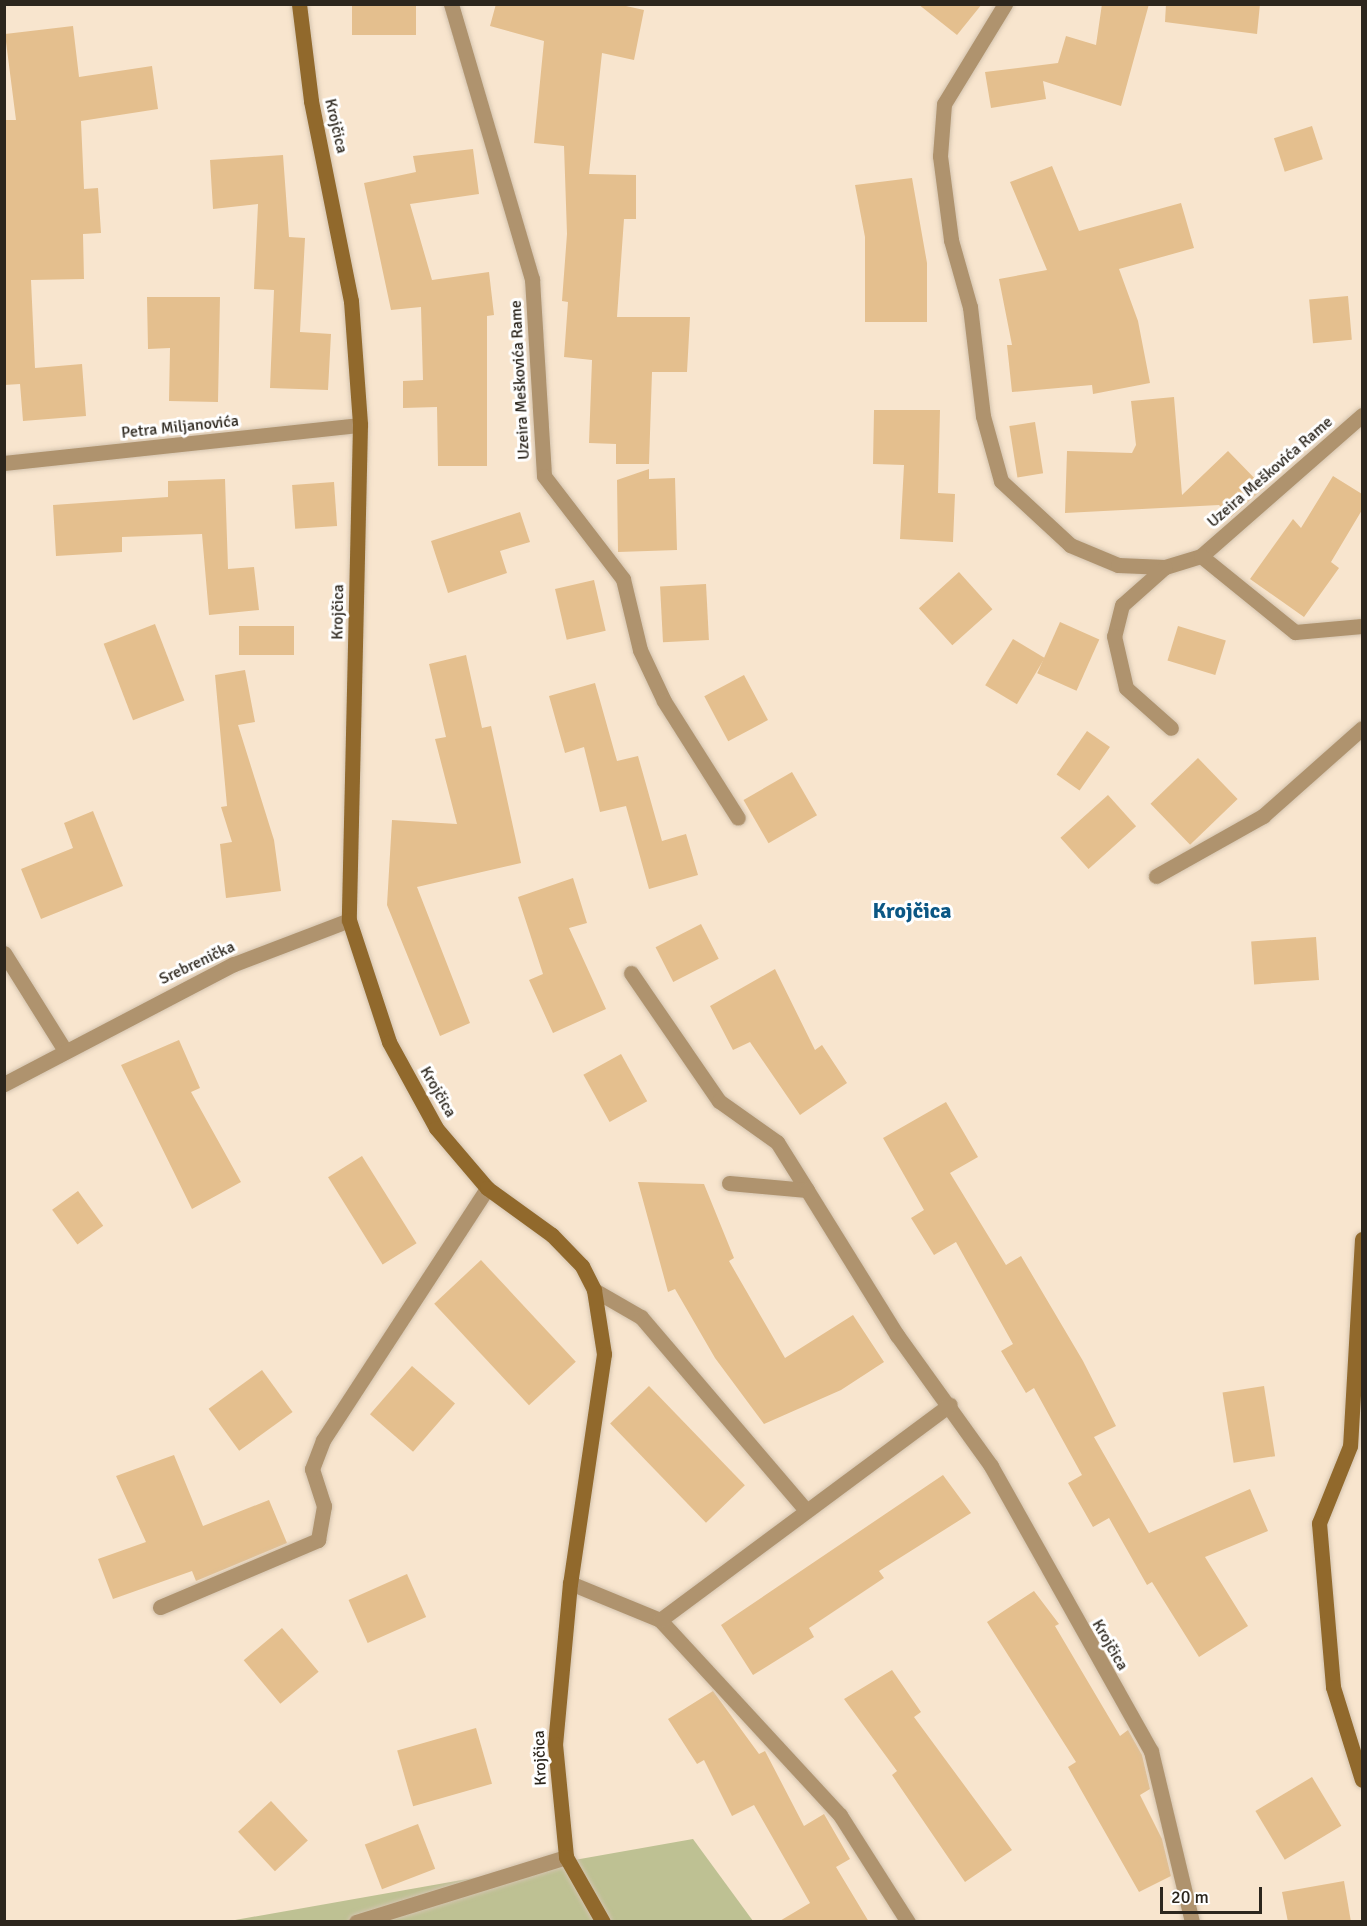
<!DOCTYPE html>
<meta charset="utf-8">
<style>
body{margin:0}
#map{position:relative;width:1367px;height:1926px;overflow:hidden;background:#f8e5ce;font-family:Signika,sans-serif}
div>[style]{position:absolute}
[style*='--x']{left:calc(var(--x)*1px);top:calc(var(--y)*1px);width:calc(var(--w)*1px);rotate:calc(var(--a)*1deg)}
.green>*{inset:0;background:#bec193}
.building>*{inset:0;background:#e4bf8e;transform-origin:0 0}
.roads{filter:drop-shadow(0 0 2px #d3c3ae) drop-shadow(0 0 2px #d3c3ae)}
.service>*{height:15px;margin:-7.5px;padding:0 7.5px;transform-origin:7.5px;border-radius:7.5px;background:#af936e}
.minor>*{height:15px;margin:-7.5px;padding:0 7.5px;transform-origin:7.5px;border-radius:7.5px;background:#af936e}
.secondary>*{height:15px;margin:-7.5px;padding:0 7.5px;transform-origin:7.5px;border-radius:7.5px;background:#91692c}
span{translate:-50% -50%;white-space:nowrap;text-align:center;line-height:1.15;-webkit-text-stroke:6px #fff;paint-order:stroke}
.street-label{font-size:16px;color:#2c261d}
.district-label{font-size:22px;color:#0b5784;font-weight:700}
.frame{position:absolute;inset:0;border:6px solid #2c261d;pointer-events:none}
.scale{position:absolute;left:1160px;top:1887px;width:102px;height:27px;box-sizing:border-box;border:3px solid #2c261d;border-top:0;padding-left:8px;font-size:18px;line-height:21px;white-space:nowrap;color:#2c261d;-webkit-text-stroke:4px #fff;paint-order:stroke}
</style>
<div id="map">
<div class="green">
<i style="clip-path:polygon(693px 1839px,753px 1921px,224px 1922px)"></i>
</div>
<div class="building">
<i style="left:352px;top:4px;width:64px;height:31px"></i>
<i style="clip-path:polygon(496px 4px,617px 4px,644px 10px,634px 60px,602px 53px,589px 174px,636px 175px,636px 219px,624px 219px,617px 317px,690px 317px,687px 372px,652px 372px,649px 464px,616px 464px,616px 444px,589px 443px,592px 360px,564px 357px,568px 302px,562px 301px,567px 234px,564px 146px,534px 143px,544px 41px,490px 26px)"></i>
<i style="clip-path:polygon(918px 4px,982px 4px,957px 35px)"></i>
<i style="clip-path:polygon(1102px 4px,1149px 4px,1121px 106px,1043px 81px,1046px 99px,991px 108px,985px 72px,1058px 63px,1066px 36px,1096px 45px)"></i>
<i style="clip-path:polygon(1166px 4px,1260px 4px,1257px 34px,1165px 22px)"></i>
<i style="clip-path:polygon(73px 26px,79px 77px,152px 66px,158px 109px,81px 121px,84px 189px,98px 188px,101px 233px,83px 234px,84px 279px,31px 280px,35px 368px,82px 364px,86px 416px,23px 421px,20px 384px,4px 385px,4px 120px,16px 120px,5px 34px)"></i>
<i style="left:1312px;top:126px;width:35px;height:40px;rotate:72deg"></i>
<i style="clip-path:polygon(473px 149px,479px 194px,410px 204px,432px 280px,489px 272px,494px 315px,487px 316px,487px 466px,438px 466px,437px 407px,403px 408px,403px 381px,423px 380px,421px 307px,391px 310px,364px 183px,416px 172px,413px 156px)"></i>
<i style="clip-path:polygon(283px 155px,289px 237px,305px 238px,300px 332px,331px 334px,328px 390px,270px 388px,274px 290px,254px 289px,258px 204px,213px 209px,210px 160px)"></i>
<i style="clip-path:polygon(1052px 166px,1079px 231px,1181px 203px,1194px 248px,1119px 269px,1138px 321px,1150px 383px,1093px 394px,1092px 385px,1012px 392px,1007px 345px,1012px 345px,999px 279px,1047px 270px,1010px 182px)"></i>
<i style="clip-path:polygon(912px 178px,927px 263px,927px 322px,865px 322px,865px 237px,855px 185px)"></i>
<i style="left:1348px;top:296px;width:44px;height:39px;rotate:85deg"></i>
<i style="clip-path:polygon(147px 297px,220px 297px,218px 402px,169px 401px,170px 348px,148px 349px)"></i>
<i style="clip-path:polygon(1174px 397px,1182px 495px,1228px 451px,1264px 488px,1231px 517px,1219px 505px,1065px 513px,1067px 451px,1132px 453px,1136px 445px,1131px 401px)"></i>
<i style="clip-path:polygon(874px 410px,940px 410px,938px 493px,955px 494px,953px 542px,900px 539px,904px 465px,873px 464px)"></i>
<i style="left:1035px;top:422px;width:52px;height:26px;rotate:81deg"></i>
<i style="clip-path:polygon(649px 469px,649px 479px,675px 478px,677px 550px,618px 552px,617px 480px)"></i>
<i style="clip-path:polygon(1333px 476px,1362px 494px,1362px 510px,1331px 562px,1339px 568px,1304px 617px,1250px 579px,1293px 519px,1301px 528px)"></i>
<i style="clip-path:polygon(225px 479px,228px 569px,254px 567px,259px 610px,209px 615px,202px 534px,122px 537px,122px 552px,56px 556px,53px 505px,168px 497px,168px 481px)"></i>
<i style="left:334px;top:482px;width:44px;height:42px;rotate:86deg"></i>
<i style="clip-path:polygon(520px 512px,530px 542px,500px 551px,507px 573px,448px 593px,431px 541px)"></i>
<i style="left:959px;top:572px;width:50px;height:54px;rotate:48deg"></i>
<i style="left:594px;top:580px;width:52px;height:40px;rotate:77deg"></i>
<i style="left:706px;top:584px;width:56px;height:46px;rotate:87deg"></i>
<i style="left:1060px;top:622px;width:43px;height:56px;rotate:24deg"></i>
<i style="left:155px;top:624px;width:82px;height:55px;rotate:69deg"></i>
<i style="left:239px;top:626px;width:55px;height:29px"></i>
<i style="left:1178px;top:626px;width:50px;height:36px;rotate:17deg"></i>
<i style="left:1013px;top:639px;width:37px;height:54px;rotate:31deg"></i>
<i style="clip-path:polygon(466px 655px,482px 728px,491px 726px,521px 863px,417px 887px,470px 1023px,440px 1036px,387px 905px,392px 820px,457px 824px,435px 739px,446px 737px,429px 664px)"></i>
<i style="clip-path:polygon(245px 670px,255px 722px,238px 725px,274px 840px,281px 891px,226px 898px,220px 844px,232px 842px,221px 807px,227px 806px,215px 675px)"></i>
<i style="left:744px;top:675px;width:51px;height:45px;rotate:62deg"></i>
<i style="clip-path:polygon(595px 683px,617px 761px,638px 756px,662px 841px,686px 834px,698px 875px,649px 889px,626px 806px,600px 812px,584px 747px,565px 753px,549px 696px)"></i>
<i style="left:1087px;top:731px;width:28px;height:53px;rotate:35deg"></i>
<i style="left:1198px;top:758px;width:57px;height:66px;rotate:46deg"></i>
<i style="left:792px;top:772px;width:50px;height:56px;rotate:60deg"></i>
<i style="left:1108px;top:795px;width:42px;height:64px;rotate:48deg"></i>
<i style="clip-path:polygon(93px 811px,123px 886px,41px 919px,21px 869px,73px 848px,64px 823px)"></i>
<i style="clip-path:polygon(573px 878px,587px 923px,569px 928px,606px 1009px,553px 1033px,529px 980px,543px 974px,518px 897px)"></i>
<i style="left:701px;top:924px;width:39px;height:51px;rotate:63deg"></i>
<i style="left:1316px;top:937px;width:43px;height:65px;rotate:86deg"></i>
<i style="clip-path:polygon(775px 969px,815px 1050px,822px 1045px,847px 1083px,800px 1115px,750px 1042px,733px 1050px,710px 1006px)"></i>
<i style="clip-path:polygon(179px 1040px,200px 1088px,191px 1092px,241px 1182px,192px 1209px,121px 1065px)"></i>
<i style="left:621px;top:1054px;width:54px;height:43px;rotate:61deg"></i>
<i style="clip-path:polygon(946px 1102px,978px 1157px,950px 1173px,1006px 1265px,1021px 1256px,1083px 1361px,1116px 1426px,1094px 1437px,1149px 1533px,1250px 1489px,1268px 1531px,1205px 1557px,1248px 1626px,1199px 1657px,1152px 1582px,1147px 1585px,1109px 1518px,1093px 1527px,1068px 1483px,1082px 1475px,1034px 1388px,1026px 1393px,1001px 1351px,1013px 1344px,956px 1242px,934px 1255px,911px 1218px,924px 1210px,883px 1138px)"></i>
<i style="left:362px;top:1156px;width:103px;height:40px;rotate:58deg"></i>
<i style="clip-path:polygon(638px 1182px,704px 1184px,734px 1258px,729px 1261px,785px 1358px,853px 1315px,884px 1362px,841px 1390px,764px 1424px,715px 1358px,675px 1289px,668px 1292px)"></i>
<i style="left:78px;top:1191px;width:43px;height:32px;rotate:54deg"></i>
<i style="left:481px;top:1260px;width:139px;height:64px;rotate:47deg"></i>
<i style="left:412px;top:1366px;width:57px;height:64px;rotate:41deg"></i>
<i style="left:262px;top:1370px;width:52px;height:66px;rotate:54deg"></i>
<i style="left:649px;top:1386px;width:138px;height:54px;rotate:46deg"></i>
<i style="left:1264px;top:1386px;width:71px;height:42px;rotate:81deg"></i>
<i style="clip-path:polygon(174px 1455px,203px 1526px,269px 1500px,287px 1543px,196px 1581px,192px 1571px,113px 1599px,98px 1559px,146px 1542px,116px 1476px)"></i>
<i style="clip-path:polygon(943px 1475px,971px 1513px,879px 1571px,884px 1578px,809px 1628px,814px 1637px,753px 1675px,721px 1625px)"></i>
<i style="left:407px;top:1574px;width:47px;height:64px;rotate:66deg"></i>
<i style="clip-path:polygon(1034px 1591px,1059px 1624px,1055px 1626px,1120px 1736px,1128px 1730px,1142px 1755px,1150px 1789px,1140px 1795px,1162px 1839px,1171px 1876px,1139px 1892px,1068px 1767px,1076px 1762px,987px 1622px)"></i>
<i style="left:282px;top:1628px;width:57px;height:50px;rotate:50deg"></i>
<i style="clip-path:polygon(892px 1670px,921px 1712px,914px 1717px,1012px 1850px,965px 1882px,892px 1775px,897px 1771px,844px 1699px)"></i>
<i style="clip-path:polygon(713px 1691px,759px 1754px,765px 1751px,804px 1826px,824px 1814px,850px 1859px,836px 1867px,869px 1922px,778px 1922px,810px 1903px,754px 1805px,732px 1816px,704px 1760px,697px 1764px,668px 1719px)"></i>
<i style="left:476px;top:1728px;width:58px;height:82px;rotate:74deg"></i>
<i style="left:1312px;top:1777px;width:57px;height:66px;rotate:59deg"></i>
<i style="left:271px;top:1801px;width:54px;height:45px;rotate:47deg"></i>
<i style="left:418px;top:1824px;width:48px;height:57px;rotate:69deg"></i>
<i style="clip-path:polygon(1344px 1881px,1351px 1922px,1288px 1922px,1282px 1892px)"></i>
</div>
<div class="roads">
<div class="service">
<i style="--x:1156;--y:876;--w:123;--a:-29.3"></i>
<i style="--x:1263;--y:816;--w:132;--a:-41.6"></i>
<i style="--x:356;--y:1922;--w:220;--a:-17.2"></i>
</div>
<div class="minor">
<i style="--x:451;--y:4;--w:287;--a:73.6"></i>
<i style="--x:532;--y:279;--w:197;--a:86.5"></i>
<i style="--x:544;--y:476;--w:130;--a:52.5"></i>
<i style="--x:623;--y:579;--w:73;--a:76.5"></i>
<i style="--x:640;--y:650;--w:56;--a:64.8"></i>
<i style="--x:664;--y:701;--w:138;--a:57.7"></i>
<i style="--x:1005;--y:4;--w:117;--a:121.4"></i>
<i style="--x:944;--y:104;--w:52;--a:94.4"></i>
<i style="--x:940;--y:156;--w:85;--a:82.5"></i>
<i style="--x:951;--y:240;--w:70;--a:74.2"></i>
<i style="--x:970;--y:307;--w:110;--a:83.2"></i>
<i style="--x:983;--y:416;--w:67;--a:74.5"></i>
<i style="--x:1001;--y:481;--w:94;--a:42.8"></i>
<i style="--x:1070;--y:545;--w:52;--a:22.6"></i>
<i style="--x:1118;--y:565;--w:47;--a:2.4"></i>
<i style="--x:1165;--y:567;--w:38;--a:-17"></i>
<i style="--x:1201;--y:556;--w:214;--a:-41.2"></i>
<i style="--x:4;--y:463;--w:358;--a:-6.1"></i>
<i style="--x:1201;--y:556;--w:121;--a:39"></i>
<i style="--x:1295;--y:632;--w:67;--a:-5.1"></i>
<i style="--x:1165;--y:567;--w:57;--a:138.5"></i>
<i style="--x:1122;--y:605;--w:32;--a:104"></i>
<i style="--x:1114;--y:636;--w:53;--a:77"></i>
<i style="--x:1126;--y:688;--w:60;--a:41.6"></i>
<i style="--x:4;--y:953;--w:113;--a:58"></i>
<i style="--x:631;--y:973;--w:155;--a:55.5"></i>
<i style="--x:719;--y:1101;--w:71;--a:35.3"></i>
<i style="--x:777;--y:1142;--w:57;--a:58"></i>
<i style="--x:4;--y:1084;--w:259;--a:-27.6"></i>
<i style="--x:234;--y:964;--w:123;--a:-20.9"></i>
<i style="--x:729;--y:1183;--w:78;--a:5.1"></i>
<i style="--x:807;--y:1190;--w:171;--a:58.2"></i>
<i style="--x:897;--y:1335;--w:161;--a:54.3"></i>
<i style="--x:991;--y:1466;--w:327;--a:60.7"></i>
<i style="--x:1151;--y:1751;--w:176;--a:76.5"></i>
<i style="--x:594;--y:1290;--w:54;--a:29.9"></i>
<i style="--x:641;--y:1317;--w:253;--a:49.5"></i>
<i style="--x:570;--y:1583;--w:97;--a:22.3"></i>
<i style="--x:660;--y:1620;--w:265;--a:47.3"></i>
<i style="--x:840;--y:1815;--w:127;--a:57.6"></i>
<i style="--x:160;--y:1607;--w:172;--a:-23"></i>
<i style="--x:318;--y:1540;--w:35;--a:-80"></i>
<i style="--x:324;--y:1506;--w:39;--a:-108"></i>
<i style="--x:312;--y:1469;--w:31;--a:-69"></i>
<i style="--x:323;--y:1440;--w:301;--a:-56.9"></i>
<i style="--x:660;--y:1620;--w:361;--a:-36.6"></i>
</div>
<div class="secondary">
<i style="--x:299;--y:4;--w:98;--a:82.9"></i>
<i style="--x:311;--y:101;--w:204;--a:78.7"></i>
<i style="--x:351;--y:301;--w:124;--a:85.8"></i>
<i style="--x:360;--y:425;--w:495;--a:91.3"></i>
<i style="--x:349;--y:920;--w:128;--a:71.8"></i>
<i style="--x:389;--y:1042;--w:98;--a:61.3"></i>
<i style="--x:436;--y:1128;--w:79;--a:49.6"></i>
<i style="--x:487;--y:1188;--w:80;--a:35.9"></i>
<i style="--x:552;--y:1235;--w:43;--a:45.9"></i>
<i style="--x:582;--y:1266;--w:27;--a:63"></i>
<i style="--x:594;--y:1290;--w:65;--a:81.1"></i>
<i style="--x:604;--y:1354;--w:232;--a:98.4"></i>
<i style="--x:570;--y:1583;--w:162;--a:95.3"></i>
<i style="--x:555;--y:1744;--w:114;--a:84.4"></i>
<i style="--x:566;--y:1857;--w:75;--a:60.4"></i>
<i style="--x:1362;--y:1239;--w:207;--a:93.3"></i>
<i style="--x:1350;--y:1446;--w:83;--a:111.9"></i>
<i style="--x:1319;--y:1523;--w:165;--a:85.1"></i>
<i style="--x:1333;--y:1687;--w:97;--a:72.7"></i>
</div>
</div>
<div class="street-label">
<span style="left:336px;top:126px;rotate:77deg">Krojčica</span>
<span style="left:520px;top:380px;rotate:-93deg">Uzeira Meškovića Rame</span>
<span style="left:180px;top:427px;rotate:-6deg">Petra Miljanovića</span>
<span style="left:1270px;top:472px;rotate:-41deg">Uzeira Meškovića Rame</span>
<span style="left:338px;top:612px;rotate:-89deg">Krojčica</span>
<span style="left:197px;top:963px;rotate:-25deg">Srebrenička</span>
<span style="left:438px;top:1092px;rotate:60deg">Krojčica</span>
<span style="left:1110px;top:1645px;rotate:60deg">Krojčica</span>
<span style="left:540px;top:1758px;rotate:-92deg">Krojčica</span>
</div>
<div class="district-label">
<span style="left:912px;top:911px">Krojčica</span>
</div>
<div class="frame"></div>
<div class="scale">20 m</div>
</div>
